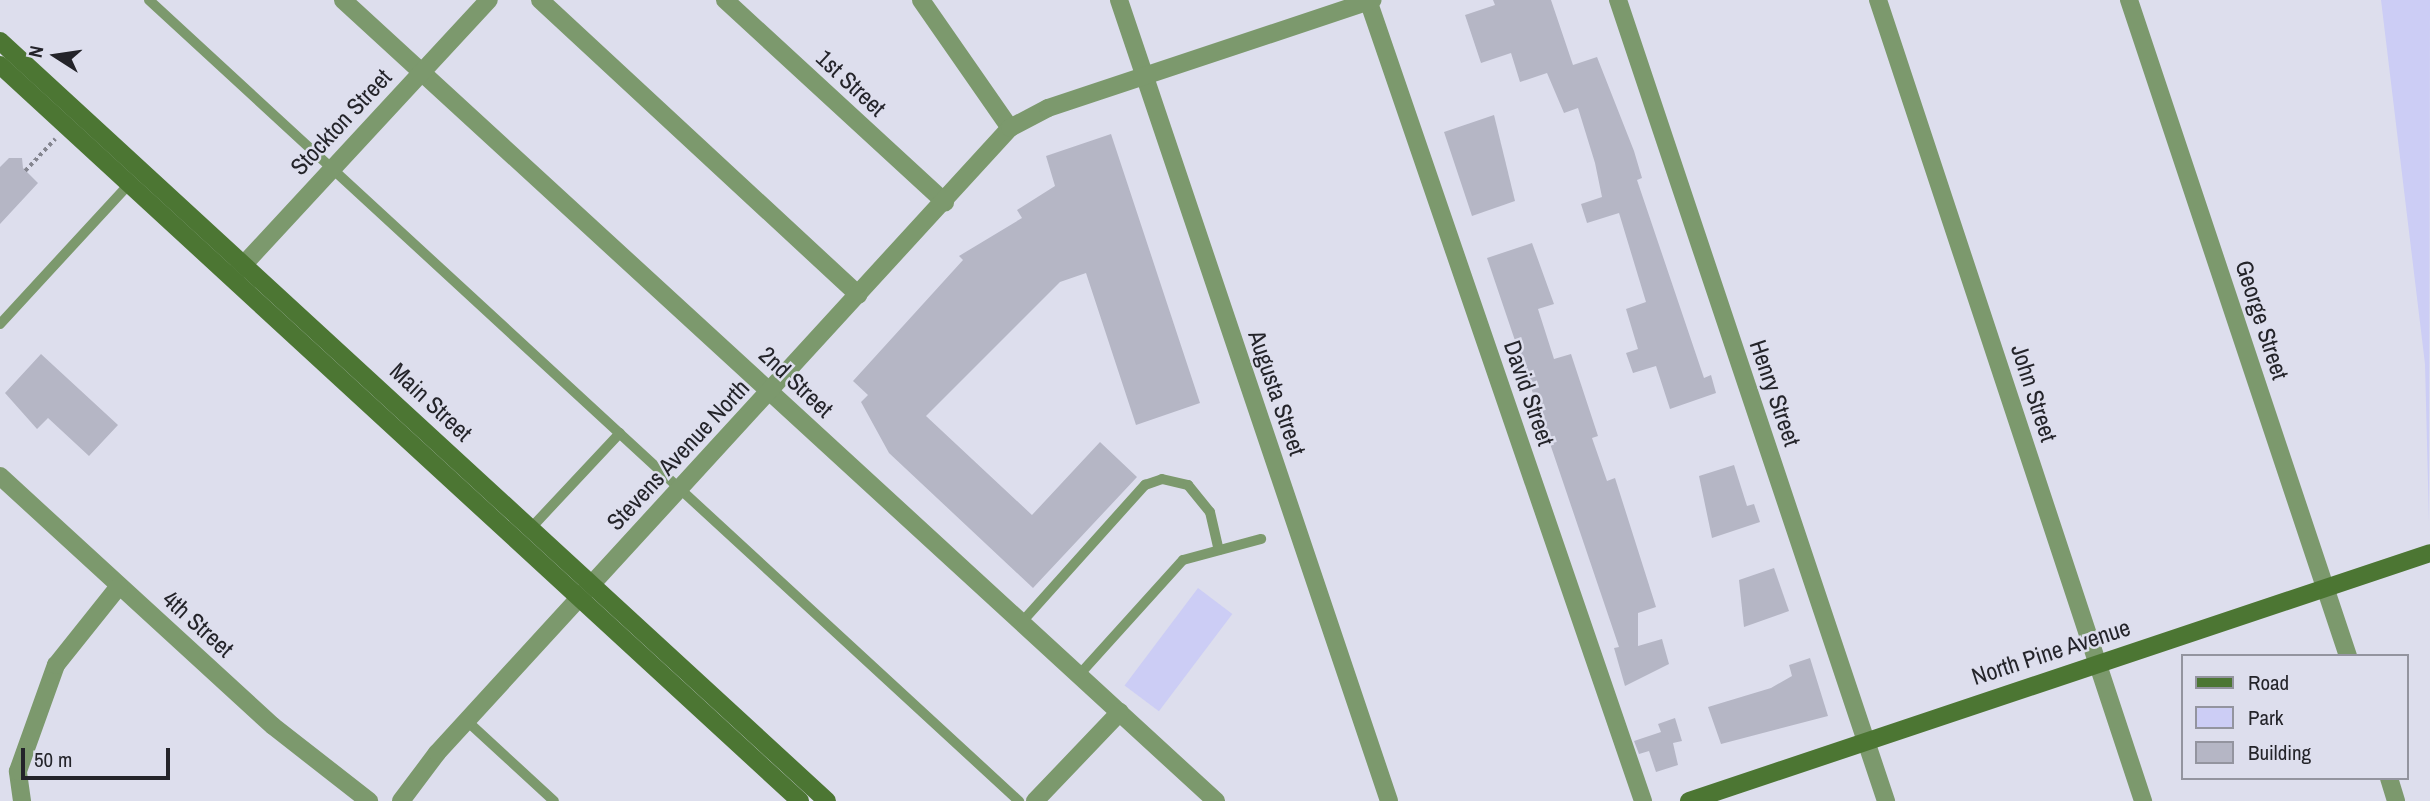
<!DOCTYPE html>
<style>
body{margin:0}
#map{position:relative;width:2430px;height:801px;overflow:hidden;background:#dddeed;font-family:"Archivo Narrow",sans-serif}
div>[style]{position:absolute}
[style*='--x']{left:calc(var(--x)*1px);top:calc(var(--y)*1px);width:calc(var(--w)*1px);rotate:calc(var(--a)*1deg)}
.green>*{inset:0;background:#cccdf5;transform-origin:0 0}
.building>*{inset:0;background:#b5b6c5}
.path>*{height:3.5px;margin-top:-1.75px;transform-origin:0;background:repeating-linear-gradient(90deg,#84858f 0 3.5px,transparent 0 7px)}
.lane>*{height:10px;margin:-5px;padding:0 5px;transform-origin:5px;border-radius:5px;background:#7c996d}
.street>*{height:18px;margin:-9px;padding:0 9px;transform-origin:9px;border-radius:9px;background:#7c996d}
.secondary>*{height:18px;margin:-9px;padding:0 9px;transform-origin:9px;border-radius:9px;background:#4c7633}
span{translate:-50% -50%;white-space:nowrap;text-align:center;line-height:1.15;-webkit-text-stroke:5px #dddeed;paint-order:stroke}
.street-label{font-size:24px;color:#24242a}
.legend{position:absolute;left:2181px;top:654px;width:228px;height:126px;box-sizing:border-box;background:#dddeed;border:2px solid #93949f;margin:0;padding:9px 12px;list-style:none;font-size:21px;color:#24242a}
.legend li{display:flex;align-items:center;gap:14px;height:35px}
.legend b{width:35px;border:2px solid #93949f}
.north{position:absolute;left:21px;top:21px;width:70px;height:70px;-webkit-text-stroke:5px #dddeed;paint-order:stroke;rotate:282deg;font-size:19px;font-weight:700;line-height:28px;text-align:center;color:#24242a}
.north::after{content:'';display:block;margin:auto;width:24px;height:32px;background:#24242a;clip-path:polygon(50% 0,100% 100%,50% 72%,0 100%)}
.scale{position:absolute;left:21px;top:748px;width:149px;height:32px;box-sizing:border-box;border:4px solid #24242a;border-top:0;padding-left:9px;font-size:21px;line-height:24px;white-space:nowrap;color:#24242a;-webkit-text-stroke:5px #dddeed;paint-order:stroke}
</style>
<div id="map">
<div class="green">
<i style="clip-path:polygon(2381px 0,2430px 0,2429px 522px,2425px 364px)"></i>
<i style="left:1198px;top:588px;width:43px;height:122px;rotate:37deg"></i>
</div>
<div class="building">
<i style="clip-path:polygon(1493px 0,1551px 0,1573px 65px,1597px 57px,1634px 151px,1642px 178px,1637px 180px,1704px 378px,1711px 375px,1716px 393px,1670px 409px,1656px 366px,1633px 373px,1626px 353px,1638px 349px,1626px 309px,1646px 302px,1619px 213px,1587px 223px,1581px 204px,1602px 197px,1595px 163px,1578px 108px,1564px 113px,1547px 73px,1520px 82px,1511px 53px,1481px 63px,1465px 15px,1495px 5px)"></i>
<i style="clip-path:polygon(1494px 115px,1515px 201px,1472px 216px,1444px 132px)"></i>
<i style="clip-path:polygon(1111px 134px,1200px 403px,1136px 425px,1086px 273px,1060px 282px,926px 416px,1032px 515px,1100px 442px,1137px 477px,1033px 588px,889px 453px,861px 402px,868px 395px,853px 381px,963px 260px,959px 256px,1022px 218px,1017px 210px,1055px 186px,1046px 156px)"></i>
<i style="clip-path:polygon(9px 158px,22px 158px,23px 168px,38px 183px,0 224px,0 167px)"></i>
<i style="clip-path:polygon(1532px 243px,1554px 304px,1538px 309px,1554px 359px,1571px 354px,1598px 436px,1592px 438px,1607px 481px,1615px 478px,1656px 607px,1638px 613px,1638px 646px,1662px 639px,1669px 664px,1625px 686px,1614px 648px,1619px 647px,1487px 258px)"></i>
<i style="clip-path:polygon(41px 354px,118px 425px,89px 456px,48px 418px,37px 429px,5px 393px)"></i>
<i style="clip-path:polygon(1734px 465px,1747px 506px,1754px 504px,1760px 522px,1712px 538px,1699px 476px)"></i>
<i style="clip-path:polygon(1774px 568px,1789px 611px,1744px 627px,1739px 580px)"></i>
<i style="clip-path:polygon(1810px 658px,1828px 716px,1721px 744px,1708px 707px,1771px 688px,1792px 676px,1789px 665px)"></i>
<i style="clip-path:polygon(1675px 718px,1682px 741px,1673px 743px,1678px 765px,1656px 772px,1649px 751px,1639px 754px,1634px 741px,1661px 732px,1658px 724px)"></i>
</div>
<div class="path">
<i style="--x:25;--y:171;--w:44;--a:-46.8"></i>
</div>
<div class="lane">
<i style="--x:149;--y:0;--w:1183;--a:42.64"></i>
<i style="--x:0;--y:324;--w:190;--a:-47.3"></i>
<i style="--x:531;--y:528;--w:130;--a:-46.9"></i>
<i style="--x:1021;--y:623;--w:186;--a:-48.1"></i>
<i style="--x:1145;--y:485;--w:18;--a:-19"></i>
<i style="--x:1162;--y:479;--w:27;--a:13"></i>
<i style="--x:1188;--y:485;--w:35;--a:51"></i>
<i style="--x:1210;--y:512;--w:39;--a:77"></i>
<i style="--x:1079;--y:675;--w:155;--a:-47.9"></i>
<i style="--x:1183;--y:560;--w:81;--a:-15.1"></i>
<i style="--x:467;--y:721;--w:118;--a:42.6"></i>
</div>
<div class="street">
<i style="--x:343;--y:0;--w:1185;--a:42.54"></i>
<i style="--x:540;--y:0;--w:434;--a:42.8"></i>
<i style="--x:725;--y:0;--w:299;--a:42.6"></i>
<i style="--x:921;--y:0;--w:156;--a:55.2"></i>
<i style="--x:1119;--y:0;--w:845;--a:71.37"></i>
<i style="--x:1368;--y:0;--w:847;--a:71.05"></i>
<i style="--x:1618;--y:0;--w:845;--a:71.5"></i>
<i style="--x:1878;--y:0;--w:844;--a:71.69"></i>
<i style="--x:2129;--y:0;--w:692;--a:71.54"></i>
<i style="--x:234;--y:275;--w:375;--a:-47.2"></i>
<i style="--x:0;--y:476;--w:370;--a:42.5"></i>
<i style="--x:273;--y:726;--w:122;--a:38"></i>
<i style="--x:2389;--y:778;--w:24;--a:73"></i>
<i style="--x:22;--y:801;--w:30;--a:-98"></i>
<i style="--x:18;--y:771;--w:113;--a:-70.3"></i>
<i style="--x:56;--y:665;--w:101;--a:-51.4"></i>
<i style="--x:401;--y:801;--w:60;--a:-53.1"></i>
<i style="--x:437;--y:753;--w:848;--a:-47.49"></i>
<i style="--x:1010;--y:128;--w:43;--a:-27.8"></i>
<i style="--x:1048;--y:108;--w:342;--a:-18.4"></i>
<i style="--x:1035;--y:801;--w:123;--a:-46.3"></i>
</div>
<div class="secondary">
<i style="--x:0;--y:41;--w:1123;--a:42.58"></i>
<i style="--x:0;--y:65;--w:1087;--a:42.61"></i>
<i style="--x:1689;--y:801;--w:781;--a:-18.5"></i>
</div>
<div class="street-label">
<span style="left:851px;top:83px;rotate:43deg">1st Street</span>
<span style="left:341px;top:122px;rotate:-47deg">Stockton Street</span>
<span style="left:2262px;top:320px;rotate:72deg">George Street</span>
<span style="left:796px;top:382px;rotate:43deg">2nd Street</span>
<span style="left:1277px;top:393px;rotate:71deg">Augusta Street</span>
<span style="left:1529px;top:393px;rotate:71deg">David Street</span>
<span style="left:1775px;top:393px;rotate:71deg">Henry Street</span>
<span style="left:2034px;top:393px;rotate:72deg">John Street</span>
<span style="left:431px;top:402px;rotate:43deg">Main Street</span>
<span style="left:678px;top:455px;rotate:-47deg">Stevens Avenue North</span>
<span style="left:198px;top:624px;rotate:42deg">4th Street</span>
<span style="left:2051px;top:652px;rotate:-18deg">North Pine Avenue</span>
</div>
<ul class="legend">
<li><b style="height:9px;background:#4c7633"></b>Road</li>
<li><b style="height:19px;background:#cccdf5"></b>Park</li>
<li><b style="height:19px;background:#b5b6c5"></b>Building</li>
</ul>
<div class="north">N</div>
<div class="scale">50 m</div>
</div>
